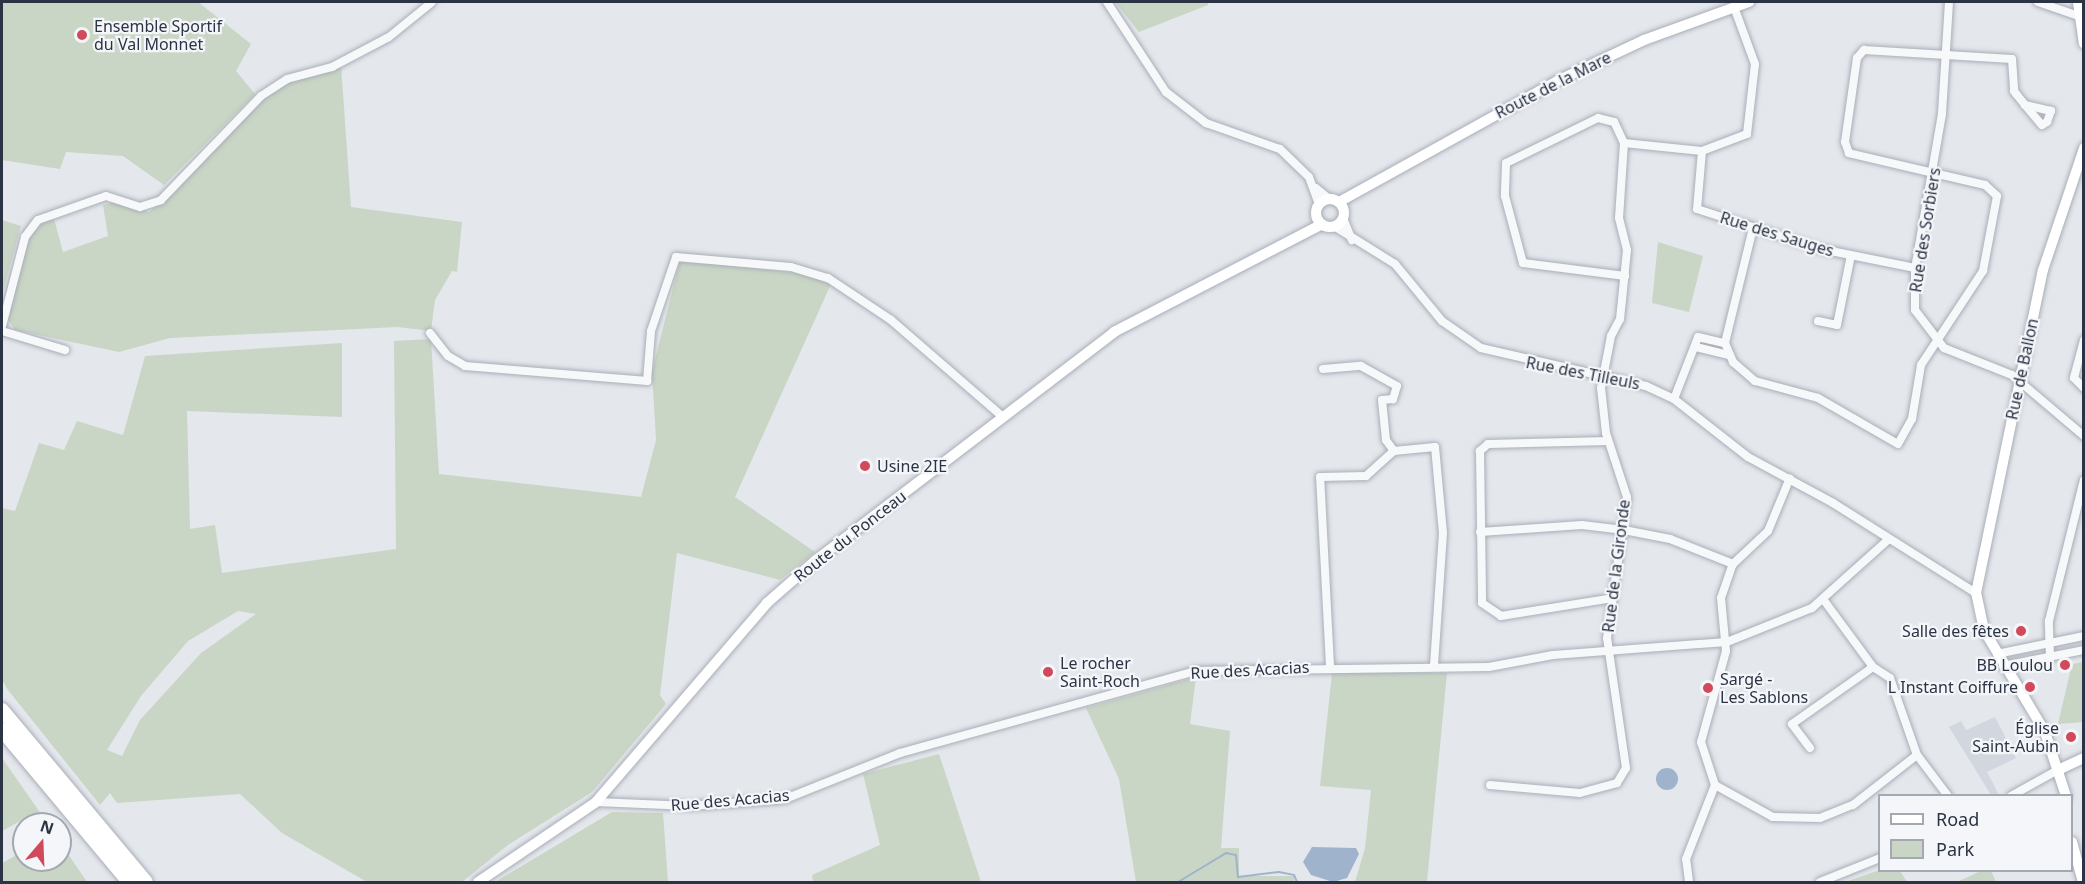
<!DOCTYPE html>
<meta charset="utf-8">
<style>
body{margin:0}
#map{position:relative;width:2085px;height:884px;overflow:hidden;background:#e4e7ec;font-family:"Noto Sans",sans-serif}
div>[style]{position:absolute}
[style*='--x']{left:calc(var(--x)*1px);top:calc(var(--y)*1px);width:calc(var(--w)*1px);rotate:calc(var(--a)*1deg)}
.built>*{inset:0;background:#d2d6de}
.green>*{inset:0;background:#c9d6c5}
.water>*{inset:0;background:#9fb4cc}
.round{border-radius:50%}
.stream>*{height:2px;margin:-1px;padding:0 1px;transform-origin:1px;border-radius:1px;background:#9fb4cc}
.roads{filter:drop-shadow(0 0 2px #a9aeb7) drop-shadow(0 0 2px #a9aeb7)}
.street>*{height:8px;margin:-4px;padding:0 4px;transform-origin:4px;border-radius:4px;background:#f7f8fa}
.secondary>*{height:10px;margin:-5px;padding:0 5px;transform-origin:5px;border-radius:5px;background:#fff}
.secondary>.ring{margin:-5px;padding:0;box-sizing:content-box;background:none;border:10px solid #fff;border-radius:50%}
.highway>*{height:14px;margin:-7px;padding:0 7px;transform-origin:7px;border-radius:7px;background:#fff}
.dots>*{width:16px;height:16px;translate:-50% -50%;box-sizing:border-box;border:3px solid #f4f6f9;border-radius:50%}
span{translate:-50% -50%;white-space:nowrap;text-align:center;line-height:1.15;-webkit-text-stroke:4.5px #f4f6f9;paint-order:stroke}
.poi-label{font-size:16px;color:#2b3445}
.left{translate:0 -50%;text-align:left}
.right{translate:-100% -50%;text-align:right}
.street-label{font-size:16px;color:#2b3445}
.frame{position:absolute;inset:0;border:3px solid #2b3445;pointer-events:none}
.legend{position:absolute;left:1878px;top:794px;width:195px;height:78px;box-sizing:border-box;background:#f4f6f9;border:2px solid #a4a8b1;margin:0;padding:8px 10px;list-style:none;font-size:18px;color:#2b3445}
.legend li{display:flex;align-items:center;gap:12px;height:30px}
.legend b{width:30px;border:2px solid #a4a8b1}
.north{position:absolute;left:12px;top:812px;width:60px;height:60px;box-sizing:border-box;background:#f4f6f9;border:2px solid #a4a8b1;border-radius:50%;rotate:19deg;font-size:16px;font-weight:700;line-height:24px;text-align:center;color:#2b3445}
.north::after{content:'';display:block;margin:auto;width:21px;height:27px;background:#d1495b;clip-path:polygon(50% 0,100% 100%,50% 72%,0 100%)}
</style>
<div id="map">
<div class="built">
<i style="clip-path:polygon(1995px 717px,2016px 758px,1987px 772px,1999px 795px,1991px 795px,1949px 727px,1961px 721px,1966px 730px)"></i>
</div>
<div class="green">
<i style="clip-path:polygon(2px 2px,198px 2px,251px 44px,236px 71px,255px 94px,164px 185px,123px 156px,66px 152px,60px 169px,2px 160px)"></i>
<i style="clip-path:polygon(1115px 2px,1208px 2px,1208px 5px,1139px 32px)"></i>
<i style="clip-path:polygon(341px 65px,351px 207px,462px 222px,457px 272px,452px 271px,435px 300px,431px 331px,398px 327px,170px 338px,119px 352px,15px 330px,7px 318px,30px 236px,44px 221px,54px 219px,63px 252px,108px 236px,103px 205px,116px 202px,149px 212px,264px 99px,292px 80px)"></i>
<i style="clip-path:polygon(2px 220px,21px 226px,2px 295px)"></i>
<i style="clip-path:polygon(1658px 242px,1703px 256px,1689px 312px,1652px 303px)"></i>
<i style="clip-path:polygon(evenodd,680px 260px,806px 274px,831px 284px,735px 497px,815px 552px,780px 580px,677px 553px,660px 695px,666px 704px,592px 792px,508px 845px,462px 882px,367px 882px,282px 833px,240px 794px,117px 803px,110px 793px,100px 805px,8px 690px,2px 680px,2px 508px,15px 511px,39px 443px,64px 450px,77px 421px,123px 435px,145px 356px,342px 343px,342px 417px,187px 411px,190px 529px,215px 525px,222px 573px,396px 549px,394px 341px,431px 339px,439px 474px,641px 497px,656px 440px,652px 372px,680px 260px,238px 611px,256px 614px,201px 653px,140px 720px,122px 756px,107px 750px,141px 696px,188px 641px,238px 611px)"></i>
<i style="clip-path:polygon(2083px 662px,2083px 722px,2058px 724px,2072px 664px)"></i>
<i style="clip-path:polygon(1332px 673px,1447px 673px,1427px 882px,1355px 882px,1365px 848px,1371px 790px,1320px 786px)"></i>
<i style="clip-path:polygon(1196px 677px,1190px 724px,1230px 731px,1221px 848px,1239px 848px,1239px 876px,1294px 876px,1294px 882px,1136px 882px,1119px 779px,1086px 708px)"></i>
<i style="clip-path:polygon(939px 754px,981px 882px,813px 882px,812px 875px,880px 845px,863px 774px)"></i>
<i style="clip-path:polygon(2px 758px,39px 811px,48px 824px,35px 824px,31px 815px,2px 831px)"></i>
<i style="clip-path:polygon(612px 812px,663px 813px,668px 882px,495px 882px)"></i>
<i style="clip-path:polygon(60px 842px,87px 882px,2px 882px,2px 863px,24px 851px,24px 860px,60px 860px)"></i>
<i style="clip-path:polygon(1880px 870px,1900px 871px,1907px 882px,1845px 882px)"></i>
<i style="clip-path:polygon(1981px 871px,1991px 871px,1996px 882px,1957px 882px)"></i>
</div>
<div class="water">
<i class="round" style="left:1656px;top:768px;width:22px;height:22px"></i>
<i style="clip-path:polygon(1312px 847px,1356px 848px,1359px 854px,1347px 878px,1333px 882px,1311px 875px,1303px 862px)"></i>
</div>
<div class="stream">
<i style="--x:1178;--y:882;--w:56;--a:-31.1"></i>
<i style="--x:1226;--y:853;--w:10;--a:11"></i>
<i style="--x:1236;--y:855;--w:22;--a:85"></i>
<i style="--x:1238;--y:877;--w:41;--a:-7"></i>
<i style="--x:1279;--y:872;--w:15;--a:11"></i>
<i style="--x:1294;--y:875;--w:8;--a:67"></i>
</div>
<div class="roads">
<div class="street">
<i style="--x:1107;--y:2;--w:108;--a:56.8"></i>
<i style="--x:1166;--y:92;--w:51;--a:37.8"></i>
<i style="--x:1206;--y:123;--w:78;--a:19.4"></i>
<i style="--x:1280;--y:149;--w:40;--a:44"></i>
<i style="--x:1309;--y:177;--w:29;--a:70"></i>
<i style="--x:1949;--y:2;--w:112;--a:93.6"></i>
<i style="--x:1942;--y:114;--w:156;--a:99.9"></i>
<i style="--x:1915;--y:268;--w:42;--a:90"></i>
<i style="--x:1915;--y:310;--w:48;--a:52.7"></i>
<i style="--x:1944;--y:348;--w:73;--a:21.7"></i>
<i style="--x:2012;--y:375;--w:94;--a:40.3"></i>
<i style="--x:2038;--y:2;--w:43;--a:18.9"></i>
<i style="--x:1624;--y:143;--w:78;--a:5.9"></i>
<i style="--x:1702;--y:151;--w:48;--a:-20.7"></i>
<i style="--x:1747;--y:134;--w:70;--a:-83.5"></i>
<i style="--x:1755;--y:64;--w:61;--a:-110.2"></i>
<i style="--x:1702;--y:151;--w:58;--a:94.9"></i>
<i style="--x:1697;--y:209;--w:130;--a:17.9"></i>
<i style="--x:1821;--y:249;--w:96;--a:11.4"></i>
<i style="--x:1316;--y:188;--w:17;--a:40"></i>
<i style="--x:1343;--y:218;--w:24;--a:68"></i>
<i style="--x:1334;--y:226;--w:72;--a:31.9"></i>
<i style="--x:1395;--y:264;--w:74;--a:50.5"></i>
<i style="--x:1442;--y:321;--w:47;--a:34.7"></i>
<i style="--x:1481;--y:348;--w:169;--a:13"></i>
<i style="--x:1646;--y:386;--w:31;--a:25"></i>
<i style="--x:1674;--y:399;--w:94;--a:38.1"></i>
<i style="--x:1748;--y:457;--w:97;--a:28.4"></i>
<i style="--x:1833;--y:503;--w:169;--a:32.2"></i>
<i style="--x:1753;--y:228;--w:118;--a:103.7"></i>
<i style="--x:1725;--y:343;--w:21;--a:67"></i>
<i style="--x:1733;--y:362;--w:29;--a:41"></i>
<i style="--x:1755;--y:381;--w:65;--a:15.1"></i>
<i style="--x:1818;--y:398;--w:92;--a:29.9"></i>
<i style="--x:1898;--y:444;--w:29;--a:-61"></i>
<i style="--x:1912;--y:419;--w:55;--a:-80.5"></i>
<i style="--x:1921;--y:365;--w:113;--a:-56.6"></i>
<i style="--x:1983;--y:271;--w:76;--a:-79.4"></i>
<i style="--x:1997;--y:196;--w:16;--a:-137"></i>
<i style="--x:1985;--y:185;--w:140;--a:-166.8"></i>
<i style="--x:1849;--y:153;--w:12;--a:-110"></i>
<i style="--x:1845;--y:142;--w:85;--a:-81.9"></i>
<i style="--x:1857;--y:58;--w:11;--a:-49"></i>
<i style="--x:1864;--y:50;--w:148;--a:3.5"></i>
<i style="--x:2012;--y:59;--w:32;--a:86"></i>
<i style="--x:2014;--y:91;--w:5;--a:53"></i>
<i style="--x:2017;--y:95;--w:13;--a:51"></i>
<i style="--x:2025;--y:105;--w:26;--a:50"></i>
<i style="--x:2042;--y:125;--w:6;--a:-31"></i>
<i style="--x:2047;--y:122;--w:12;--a:-70"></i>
<i style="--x:2051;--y:111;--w:27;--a:-167"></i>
<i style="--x:1818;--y:321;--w:19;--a:12"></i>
<i style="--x:1837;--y:325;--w:71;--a:-78.7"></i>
<i style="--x:2;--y:326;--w:92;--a:-75.5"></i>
<i style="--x:25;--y:237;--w:21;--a:-53"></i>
<i style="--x:38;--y:220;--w:72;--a:-19.4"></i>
<i style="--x:106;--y:196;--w:36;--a:18"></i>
<i style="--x:140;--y:207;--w:22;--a:-18"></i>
<i style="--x:161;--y:200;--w:144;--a:-46.1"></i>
<i style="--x:261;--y:96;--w:31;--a:-33"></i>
<i style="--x:287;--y:79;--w:47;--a:-14.9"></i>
<i style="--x:332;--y:67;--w:64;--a:-27.8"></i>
<i style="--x:389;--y:37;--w:55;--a:-39.1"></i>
<i style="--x:2;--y:331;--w:66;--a:16.8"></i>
<i style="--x:430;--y:333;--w:29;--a:52"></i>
<i style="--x:448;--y:356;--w:20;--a:30"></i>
<i style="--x:465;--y:366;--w:183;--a:4.7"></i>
<i style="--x:647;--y:381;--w:50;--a:-85.4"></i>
<i style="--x:651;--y:331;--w:78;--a:-71.3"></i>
<i style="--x:676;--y:257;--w:115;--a:5"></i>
<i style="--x:791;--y:267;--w:39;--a:17"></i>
<i style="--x:828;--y:278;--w:76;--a:33.7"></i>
<i style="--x:891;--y:320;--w:147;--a:40.9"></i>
<i style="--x:2084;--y:340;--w:39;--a:105"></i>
<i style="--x:2074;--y:378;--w:14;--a:45"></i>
<i style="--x:1696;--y:347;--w:33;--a:14"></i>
<i style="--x:1323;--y:369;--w:38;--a:-5"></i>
<i style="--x:1361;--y:366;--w:41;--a:29.1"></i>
<i style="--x:1397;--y:386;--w:14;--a:107"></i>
<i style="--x:1393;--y:399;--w:11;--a:175"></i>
<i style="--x:1382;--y:400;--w:40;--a:84.3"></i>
<i style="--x:1386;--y:440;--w:14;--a:54"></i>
<i style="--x:1674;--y:399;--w:66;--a:-68.8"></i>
<i style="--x:1698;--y:337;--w:28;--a:13"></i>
<i style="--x:1608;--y:441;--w:120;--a:178.6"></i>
<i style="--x:1488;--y:444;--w:11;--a:139"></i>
<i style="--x:1480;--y:451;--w:152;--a:89.2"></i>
<i style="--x:1482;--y:603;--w:23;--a:34"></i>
<i style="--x:1501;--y:616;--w:113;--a:-9.1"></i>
<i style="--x:1480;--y:532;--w:102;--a:-3.9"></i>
<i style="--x:1582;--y:525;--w:42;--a:6.8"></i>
<i style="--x:1624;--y:530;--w:47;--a:11.1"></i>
<i style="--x:1670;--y:539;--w:68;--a:21.6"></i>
<i style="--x:1823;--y:599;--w:84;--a:53.7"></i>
<i style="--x:1873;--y:667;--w:20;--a:33"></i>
<i style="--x:1890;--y:678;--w:82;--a:70.7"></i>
<i style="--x:1917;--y:755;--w:51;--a:52.9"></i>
<i style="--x:1997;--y:654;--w:89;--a:-11.7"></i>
<i style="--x:2050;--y:657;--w:36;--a:-92"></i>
<i style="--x:2049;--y:621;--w:145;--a:-76.1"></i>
<i style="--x:1330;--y:666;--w:189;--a:-93"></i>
<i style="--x:1320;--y:477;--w:46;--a:-1.2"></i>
<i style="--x:1366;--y:476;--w:38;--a:-42"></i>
<i style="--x:1394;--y:451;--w:41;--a:-5.6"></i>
<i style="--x:1435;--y:447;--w:86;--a:84.7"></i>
<i style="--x:1443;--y:533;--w:133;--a:93.9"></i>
<i style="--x:2003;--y:666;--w:83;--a:-11.2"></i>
<i style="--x:1810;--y:748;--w:30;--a:-127"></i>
<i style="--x:1792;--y:724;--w:99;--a:-35.1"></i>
<i style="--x:1490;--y:785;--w:90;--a:5.1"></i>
<i style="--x:1580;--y:793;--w:38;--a:-15"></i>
<i style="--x:1617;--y:783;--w:17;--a:-59"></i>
<i style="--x:1626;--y:768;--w:131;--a:-98.3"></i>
<i style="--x:1607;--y:638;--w:142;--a:-81.9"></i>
<i style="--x:1627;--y:497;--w:67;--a:-108.2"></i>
<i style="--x:1606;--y:433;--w:45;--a:-96.3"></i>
<i style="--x:1601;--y:388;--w:53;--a:-79.1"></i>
<i style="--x:1611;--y:336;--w:19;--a:-62"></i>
<i style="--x:1620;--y:319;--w:19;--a:-84"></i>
<i style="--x:1622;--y:300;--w:50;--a:-84.3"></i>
<i style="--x:1627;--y:250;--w:33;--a:-104"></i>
<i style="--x:1619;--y:218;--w:75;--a:-86.2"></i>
<i style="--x:1624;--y:143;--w:23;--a:-115"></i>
<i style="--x:1614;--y:122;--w:16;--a:-166"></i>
<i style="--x:1598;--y:118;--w:102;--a:153.9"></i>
<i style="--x:1506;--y:163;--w:33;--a:92"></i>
<i style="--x:1505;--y:196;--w:69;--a:75"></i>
<i style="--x:1523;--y:263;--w:103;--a:7.3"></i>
<i style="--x:1715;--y:785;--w:66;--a:28.9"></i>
<i style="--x:1773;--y:817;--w:47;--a:1.2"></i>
<i style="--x:1820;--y:818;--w:35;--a:-22"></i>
<i style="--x:1853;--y:805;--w:81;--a:-38"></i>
<i style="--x:2011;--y:796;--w:54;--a:-29"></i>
<i style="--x:596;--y:802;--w:94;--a:2.4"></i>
<i style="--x:690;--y:806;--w:95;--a:-4.2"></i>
<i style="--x:785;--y:799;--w:124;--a:-21.8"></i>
<i style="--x:900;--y:753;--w:306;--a:-15.5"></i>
<i style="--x:1195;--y:671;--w:294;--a:-0.8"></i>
<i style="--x:1489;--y:667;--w:65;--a:-10.6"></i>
<i style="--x:1553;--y:655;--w:174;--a:-4.3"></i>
<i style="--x:1727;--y:642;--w:92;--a:-21.8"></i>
<i style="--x:1812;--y:608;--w:103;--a:-41.9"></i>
<i style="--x:1689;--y:882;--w:23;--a:-97"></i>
<i style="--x:1686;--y:859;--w:79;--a:-68.6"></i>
<i style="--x:1715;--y:785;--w:45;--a:-108"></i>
<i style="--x:1701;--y:742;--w:94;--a:-74.6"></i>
<i style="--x:1726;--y:651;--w:53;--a:-95.4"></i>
<i style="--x:1721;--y:598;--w:36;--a:-71"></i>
<i style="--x:1733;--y:564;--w:48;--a:-43.3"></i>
<i style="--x:1768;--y:531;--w:57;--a:-67.5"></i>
<i style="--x:1820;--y:882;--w:65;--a:-21.8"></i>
</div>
<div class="secondary">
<i style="--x:2078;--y:2;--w:42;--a:81.9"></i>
<i class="ring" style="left:1316px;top:199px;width:18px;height:18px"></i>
<i style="--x:1339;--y:202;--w:249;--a:-29"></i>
<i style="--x:1557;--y:81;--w:96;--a:-25.2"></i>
<i style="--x:1644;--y:40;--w:112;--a:-19.9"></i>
<i style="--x:2058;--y:770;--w:29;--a:-25"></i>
<i style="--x:2066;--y:796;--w:67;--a:-108.2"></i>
<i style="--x:2045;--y:732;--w:119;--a:-120.9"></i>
<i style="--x:1984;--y:630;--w:38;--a:-102"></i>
<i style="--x:1976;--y:593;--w:330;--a:-78.3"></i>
<i style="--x:2043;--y:270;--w:129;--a:-71.4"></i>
<i style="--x:2072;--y:842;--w:41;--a:74.6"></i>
<i style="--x:478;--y:882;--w:143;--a:-34.1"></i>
<i style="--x:596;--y:802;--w:262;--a:-49.3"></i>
<i style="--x:767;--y:603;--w:64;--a:-41.2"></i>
<i style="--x:815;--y:561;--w:377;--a:-37.4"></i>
<i style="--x:1114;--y:332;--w:234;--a:-27.4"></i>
</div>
<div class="highway">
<i style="--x:2;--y:710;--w:224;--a:50.1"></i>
<i style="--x:2;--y:730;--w:198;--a:50.1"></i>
</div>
</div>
<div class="dots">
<i style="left:82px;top:35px;background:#d1495b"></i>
<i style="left:865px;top:466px;background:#d1495b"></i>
<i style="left:2021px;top:631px;background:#d1495b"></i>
<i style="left:2065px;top:665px;background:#d1495b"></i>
<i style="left:1048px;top:672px;background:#d1495b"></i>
<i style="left:2030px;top:687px;background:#d1495b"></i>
<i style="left:1708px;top:688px;background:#d1495b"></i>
<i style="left:2071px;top:737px;background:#d1495b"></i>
</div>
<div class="poi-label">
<span class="left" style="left:94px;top:35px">Ensemble Sportif<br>du Val Monnet</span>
<span class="left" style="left:877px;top:466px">Usine 2IE</span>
<span class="right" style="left:2009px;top:631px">Salle des fêtes</span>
<span class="left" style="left:1060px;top:672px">Le rocher<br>Saint-Roch</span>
<span class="right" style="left:2053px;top:665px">BB Loulou</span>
<span class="left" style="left:1720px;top:688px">Sargé -<br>Les Sablons</span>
<span class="right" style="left:2018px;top:687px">L Instant Coiffure</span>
<span class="right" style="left:2059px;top:737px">Église<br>Saint-Aubin</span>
</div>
<div class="street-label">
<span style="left:1553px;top:85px;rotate:-27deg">Route de la Mare</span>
<span style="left:1925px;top:230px;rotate:-81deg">Rue des Sorbiers</span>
<span style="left:1777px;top:234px;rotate:17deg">Rue des Sauges</span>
<span style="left:2022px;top:369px;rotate:-78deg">Rue de Ballon</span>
<span style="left:1583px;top:373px;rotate:11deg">Rue des Tilleuls</span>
<span style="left:850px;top:536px;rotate:-38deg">Route du Ponceau</span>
<span style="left:1616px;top:566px;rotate:-83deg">Rue de la Gironde</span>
<span style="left:1250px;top:670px;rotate:-3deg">Rue des Acacias</span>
<span style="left:730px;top:800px;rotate:-5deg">Rue des Acacias</span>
</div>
<div class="frame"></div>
<ul class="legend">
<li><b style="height:8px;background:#fff"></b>Road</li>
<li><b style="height:16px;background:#c9d6c5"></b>Park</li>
</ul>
<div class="north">N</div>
</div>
